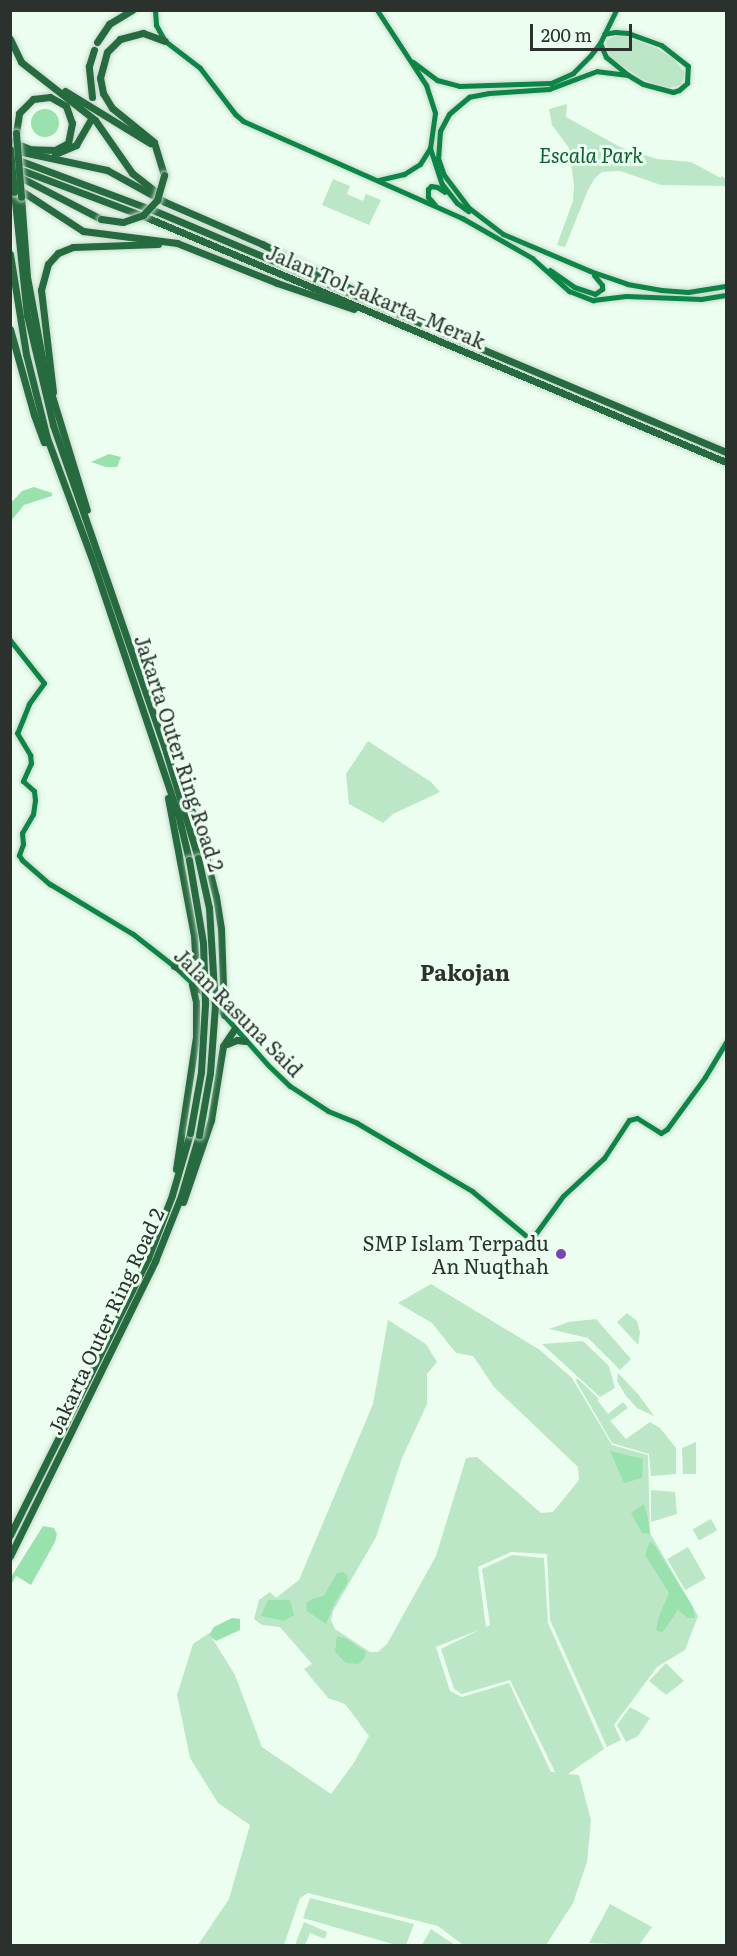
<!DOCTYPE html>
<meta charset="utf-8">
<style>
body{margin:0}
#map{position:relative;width:737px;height:1956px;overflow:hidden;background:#ebfeef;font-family:Literata,serif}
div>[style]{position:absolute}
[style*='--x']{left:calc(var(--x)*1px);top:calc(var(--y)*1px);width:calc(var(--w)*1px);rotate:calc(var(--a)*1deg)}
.green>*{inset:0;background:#bbe7c6;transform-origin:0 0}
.water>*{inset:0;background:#99e2ae}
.round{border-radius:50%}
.roads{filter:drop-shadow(0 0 2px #c8d9cc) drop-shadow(0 0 2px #c8d9cc)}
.major>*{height:5px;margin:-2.5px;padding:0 2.5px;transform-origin:2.5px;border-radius:2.5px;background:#0c8646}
.highway>*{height:7px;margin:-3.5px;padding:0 3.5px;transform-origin:3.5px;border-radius:3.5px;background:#266a3f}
.bridges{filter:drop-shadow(0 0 2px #c8d9cc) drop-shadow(0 0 2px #c8d9cc)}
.highway-bridge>*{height:7px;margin:-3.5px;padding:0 3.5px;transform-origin:3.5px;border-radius:3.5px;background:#266a3f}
.dots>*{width:16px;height:16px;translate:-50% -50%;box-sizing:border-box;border:3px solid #ebfeef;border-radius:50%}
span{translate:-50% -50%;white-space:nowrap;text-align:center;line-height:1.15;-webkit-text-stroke:6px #ebfeef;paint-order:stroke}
.park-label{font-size:20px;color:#0b5f31;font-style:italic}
.street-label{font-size:20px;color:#2b322d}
.poi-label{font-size:20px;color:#2b322d}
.right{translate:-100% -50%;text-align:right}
.quarter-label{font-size:22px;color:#2b322d;font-weight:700}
.frame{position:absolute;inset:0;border:12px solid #2b322d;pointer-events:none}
.scale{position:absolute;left:530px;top:24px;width:102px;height:27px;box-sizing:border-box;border:3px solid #2b322d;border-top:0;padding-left:8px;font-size:18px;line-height:21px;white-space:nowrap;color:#2b322d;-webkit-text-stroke:4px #ebfeef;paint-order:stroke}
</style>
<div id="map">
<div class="green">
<i style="clip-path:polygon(619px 34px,656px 48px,674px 59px,685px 73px,681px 85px,666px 88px,642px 79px,610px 58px,606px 45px,607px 40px)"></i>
<i style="clip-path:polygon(567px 104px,566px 117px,620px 147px,657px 159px,691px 162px,721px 178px,722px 176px,726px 179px,726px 186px,661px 185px,620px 171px,602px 172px,595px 178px,588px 190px,565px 247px,557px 245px,573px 201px,574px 185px,569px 148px,552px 125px,549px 109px)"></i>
<i style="clip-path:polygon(333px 179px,350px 186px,347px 194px,363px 201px,366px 194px,381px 200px,369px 225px,322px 205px)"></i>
<i style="clip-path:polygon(368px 741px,431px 782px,440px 792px,393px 814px,383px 823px,349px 804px,346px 774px)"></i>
<i style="clip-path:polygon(evenodd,431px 1284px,540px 1350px,572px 1378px,612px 1445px,648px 1455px,650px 1533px,698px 1616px,685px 1650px,657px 1667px,614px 1725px,621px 1740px,607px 1747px,550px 1620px,547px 1554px,511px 1552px,478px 1567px,486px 1627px,490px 1625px,482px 1569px,512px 1555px,544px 1558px,548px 1623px,604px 1749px,568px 1774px,579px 1775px,591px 1820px,587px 1862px,573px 1903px,546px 1945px,463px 1945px,438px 1926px,308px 1893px,300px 1898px,284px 1945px,198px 1945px,229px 1899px,250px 1825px,218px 1803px,190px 1758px,177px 1695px,193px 1644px,209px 1633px,235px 1675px,262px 1747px,331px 1794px,353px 1764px,369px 1736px,345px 1704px,328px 1698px,304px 1669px,312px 1664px,280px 1627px,262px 1625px,254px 1619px,259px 1600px,270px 1592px,276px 1598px,299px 1580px,373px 1404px,388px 1320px,426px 1344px,437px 1362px,427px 1374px,427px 1404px,402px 1458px,376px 1537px,333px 1611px,331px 1620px,335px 1629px,370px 1652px,378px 1652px,387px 1644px,436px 1556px,466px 1458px,477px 1457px,541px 1513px,553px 1512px,579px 1480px,578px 1467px,494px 1387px,473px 1356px,456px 1353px,432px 1323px,398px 1303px,431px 1284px,481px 1629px,441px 1649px,454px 1689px,462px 1694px,510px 1680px,555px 1772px,551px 1772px,509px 1683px,462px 1697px,450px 1691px,436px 1647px,481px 1629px)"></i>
<i style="clip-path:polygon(627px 1313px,637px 1321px,640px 1332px,638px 1345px,617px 1322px)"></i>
<i style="clip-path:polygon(596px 1319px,631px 1359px,620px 1370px,588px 1338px,549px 1329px,569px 1322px)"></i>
<i style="clip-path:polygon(583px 1341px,609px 1366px,615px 1388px,600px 1397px,542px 1344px)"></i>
<i style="clip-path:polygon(618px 1373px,638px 1394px,654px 1416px,637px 1408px,626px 1396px,617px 1381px)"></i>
<i style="clip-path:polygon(577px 1378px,598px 1398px,598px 1401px,608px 1414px,623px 1402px,628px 1408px,610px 1421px,626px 1439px,650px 1422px,660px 1428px,676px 1448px,676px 1474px,651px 1476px,649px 1454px,612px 1443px,576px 1381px)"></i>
<i style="clip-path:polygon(696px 1442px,696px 1474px,683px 1474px,682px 1448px)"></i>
<i style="clip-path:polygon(651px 1490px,675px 1492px,677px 1514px,651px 1522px)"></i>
<i style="left:711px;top:1519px;width:13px;height:21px;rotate:61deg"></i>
<i style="left:688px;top:1547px;width:36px;height:24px;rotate:60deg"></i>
<i style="clip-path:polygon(666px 1663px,684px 1681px,666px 1695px,649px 1681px)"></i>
<i style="clip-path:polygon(630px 1707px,650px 1718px,638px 1736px,626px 1742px,617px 1725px)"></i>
<i style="clip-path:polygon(310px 1898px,414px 1924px,406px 1945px,396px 1945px,303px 1918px)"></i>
<i style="clip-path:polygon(610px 1904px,652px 1927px,639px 1945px,589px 1943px)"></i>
<i style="clip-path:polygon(304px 1922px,327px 1932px,325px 1939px,310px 1933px,305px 1945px,295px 1945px)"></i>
<i style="clip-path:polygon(431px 1929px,455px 1945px,422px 1945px)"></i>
</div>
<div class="water">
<i class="round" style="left:31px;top:109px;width:28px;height:28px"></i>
<i style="clip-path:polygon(109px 454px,121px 457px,117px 467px,106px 467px,91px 462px)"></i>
<i style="clip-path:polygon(34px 487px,52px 493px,52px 496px,24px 505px,11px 521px,11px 503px,22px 491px)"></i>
<i style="clip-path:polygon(610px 1451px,643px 1459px,642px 1478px,624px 1483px)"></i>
<i style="clip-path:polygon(644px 1504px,648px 1519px,650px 1534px,642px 1533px,631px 1513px)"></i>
<i style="clip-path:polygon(43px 1526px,54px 1528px,57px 1534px,55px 1542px,31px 1585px,16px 1576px,11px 1585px,11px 1577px)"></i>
<i style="clip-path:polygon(650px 1541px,655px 1546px,693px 1607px,695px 1618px,688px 1618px,678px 1610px,662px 1633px,656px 1630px,659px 1616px,669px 1593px,645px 1555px)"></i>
<i style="clip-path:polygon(343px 1572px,347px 1575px,348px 1582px,335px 1602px,326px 1624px,307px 1611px,306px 1603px,314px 1598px,324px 1596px,337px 1573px)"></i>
<i style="clip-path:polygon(268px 1600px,290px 1600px,294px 1615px,284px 1621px,261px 1616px)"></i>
<i style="clip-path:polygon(232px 1618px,240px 1619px,240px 1630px,216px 1641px,209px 1635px,214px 1627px)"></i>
<i style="clip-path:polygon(337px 1636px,347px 1639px,366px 1652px,364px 1659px,358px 1664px,346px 1663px,335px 1652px)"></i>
</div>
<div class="roads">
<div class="major">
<i style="--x:155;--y:10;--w:15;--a:86"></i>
<i style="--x:156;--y:25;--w:18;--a:61"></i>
<i style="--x:165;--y:41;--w:44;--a:37.6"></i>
<i style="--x:200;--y:68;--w:58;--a:52.7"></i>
<i style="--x:235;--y:114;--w:11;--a:41"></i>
<i style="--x:243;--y:121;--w:240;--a:23.9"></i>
<i style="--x:462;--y:218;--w:81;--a:29.7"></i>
<i style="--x:532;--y:258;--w:50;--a:41.7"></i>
<i style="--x:569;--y:291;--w:26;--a:21"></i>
<i style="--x:593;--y:300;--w:33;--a:-7"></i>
<i style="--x:626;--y:296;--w:75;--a:2.3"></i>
<i style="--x:701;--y:299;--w:25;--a:-9"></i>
<i style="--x:377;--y:10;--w:90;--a:56.8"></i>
<i style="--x:426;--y:85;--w:29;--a:72"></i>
<i style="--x:435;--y:113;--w:35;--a:98"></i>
<i style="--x:430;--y:148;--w:19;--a:122"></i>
<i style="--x:420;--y:164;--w:19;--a:148"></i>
<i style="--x:404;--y:174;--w:27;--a:167"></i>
<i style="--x:600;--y:43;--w:15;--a:67"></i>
<i style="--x:606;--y:57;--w:28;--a:39"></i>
<i style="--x:628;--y:75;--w:17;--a:31"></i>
<i style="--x:643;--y:84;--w:31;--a:15"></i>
<i style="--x:673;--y:92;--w:6;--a:-18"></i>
<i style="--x:679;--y:90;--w:11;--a:-41"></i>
<i style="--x:687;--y:83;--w:17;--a:-87"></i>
<i style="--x:688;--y:66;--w:34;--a:-142"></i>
<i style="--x:661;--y:45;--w:35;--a:-160"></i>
<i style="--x:628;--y:33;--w:13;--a:-176"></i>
<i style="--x:615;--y:32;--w:11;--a:170"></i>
<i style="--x:413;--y:62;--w:30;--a:37"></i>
<i style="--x:437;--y:80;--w:23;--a:15"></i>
<i style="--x:459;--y:86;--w:92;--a:-1.9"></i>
<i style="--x:551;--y:83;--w:24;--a:-24"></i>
<i style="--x:573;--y:73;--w:24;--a:-45"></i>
<i style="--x:590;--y:56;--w:16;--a:-52"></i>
<i style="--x:600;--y:43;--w:37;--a:-64"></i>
<i style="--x:628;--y:75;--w:31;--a:-173"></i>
<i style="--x:597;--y:71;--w:51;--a:159.4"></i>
<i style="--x:549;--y:89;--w:60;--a:176.2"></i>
<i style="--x:489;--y:93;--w:20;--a:169"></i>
<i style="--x:469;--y:97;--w:26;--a:140"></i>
<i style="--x:449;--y:114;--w:19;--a:118"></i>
<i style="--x:440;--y:131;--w:27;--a:94"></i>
<i style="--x:438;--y:158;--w:18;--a:71"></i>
<i style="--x:444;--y:175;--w:41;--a:52.9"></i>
<i style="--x:469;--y:208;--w:43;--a:37.4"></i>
<i style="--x:503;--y:234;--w:95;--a:23"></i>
<i style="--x:590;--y:271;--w:39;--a:19"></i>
<i style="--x:627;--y:284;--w:35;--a:10"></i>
<i style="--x:661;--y:290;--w:27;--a:4"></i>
<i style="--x:688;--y:292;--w:38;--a:-9"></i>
<i style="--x:430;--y:148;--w:38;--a:72"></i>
<i style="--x:442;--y:184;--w:24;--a:52"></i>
<i style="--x:457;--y:203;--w:14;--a:36"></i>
<i style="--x:435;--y:205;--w:11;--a:-131"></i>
<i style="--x:428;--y:197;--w:8;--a:-90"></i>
<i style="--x:428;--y:189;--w:4;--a:-45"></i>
<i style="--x:431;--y:186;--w:6;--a:9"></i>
<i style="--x:437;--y:187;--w:9;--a:32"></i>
<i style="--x:550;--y:270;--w:29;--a:35"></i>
<i style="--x:574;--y:287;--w:22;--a:18"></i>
<i style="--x:595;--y:294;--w:9;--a:-36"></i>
<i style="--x:602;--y:289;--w:4;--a:-90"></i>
<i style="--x:602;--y:285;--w:13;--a:-129"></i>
<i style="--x:10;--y:640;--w:55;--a:51.7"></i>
<i style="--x:44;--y:683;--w:26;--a:126"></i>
<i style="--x:29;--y:704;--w:31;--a:112"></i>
<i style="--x:17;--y:733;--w:26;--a:59"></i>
<i style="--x:30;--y:755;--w:8;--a:83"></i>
<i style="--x:31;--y:763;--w:20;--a:114"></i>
<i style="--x:23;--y:781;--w:15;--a:42"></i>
<i style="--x:34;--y:791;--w:9;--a:84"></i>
<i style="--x:35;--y:800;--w:14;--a:98"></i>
<i style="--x:33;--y:814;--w:22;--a:120"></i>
<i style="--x:22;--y:833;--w:11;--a:85"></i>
<i style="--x:23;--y:844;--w:12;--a:110"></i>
<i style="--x:19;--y:855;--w:6;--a:59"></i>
<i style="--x:22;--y:860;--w:37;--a:41"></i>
<i style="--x:50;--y:884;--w:97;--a:31.1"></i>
<i style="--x:133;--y:934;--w:52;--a:38"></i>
<i style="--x:174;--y:966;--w:55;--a:43.5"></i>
<i style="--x:214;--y:1004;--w:81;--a:48.5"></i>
<i style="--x:268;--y:1065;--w:30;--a:44"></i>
<i style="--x:290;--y:1086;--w:45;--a:33.3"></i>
<i style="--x:328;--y:1111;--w:31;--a:22"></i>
<i style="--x:357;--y:1123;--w:134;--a:30.6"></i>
<i style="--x:472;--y:1191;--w:77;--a:39.7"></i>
<i style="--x:531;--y:1240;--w:54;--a:-54"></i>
<i style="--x:563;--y:1196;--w:56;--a:-42.8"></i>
<i style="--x:604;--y:1158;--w:45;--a:-56.7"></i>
<i style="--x:629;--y:1120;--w:8;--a:-14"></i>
<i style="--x:637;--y:1118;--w:28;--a:32"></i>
<i style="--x:661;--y:1133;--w:7;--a:-34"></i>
<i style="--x:667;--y:1129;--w:64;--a:-53.8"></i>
<i style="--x:705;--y:1077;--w:41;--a:-59"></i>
</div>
<div class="highway">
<i style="--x:10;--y:39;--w:25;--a:64"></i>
<i style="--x:21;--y:62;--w:94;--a:38.1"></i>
<i style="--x:95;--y:120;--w:65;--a:55.1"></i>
<i style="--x:132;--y:173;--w:34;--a:38"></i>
<i style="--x:97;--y:42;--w:22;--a:-56"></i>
<i style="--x:109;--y:24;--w:27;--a:-31"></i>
<i style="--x:65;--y:91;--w:100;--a:31.5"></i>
<i style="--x:92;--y:97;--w:31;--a:-96"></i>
<i style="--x:89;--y:66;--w:17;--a:-73"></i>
<i style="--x:16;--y:133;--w:20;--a:-81"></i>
<i style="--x:19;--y:113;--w:20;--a:-45"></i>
<i style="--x:33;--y:99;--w:17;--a:-7"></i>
<i style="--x:50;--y:97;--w:18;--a:29"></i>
<i style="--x:66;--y:106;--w:18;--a:71"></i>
<i style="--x:72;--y:123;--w:20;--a:101"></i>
<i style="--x:68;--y:143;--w:15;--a:152"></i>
<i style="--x:55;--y:150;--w:25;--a:-178"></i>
<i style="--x:10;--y:141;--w:24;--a:22"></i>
<i style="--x:13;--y:150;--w:96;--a:12"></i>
<i style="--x:107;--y:170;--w:66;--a:28.9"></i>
<i style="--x:165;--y:202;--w:106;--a:23.4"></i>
<i style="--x:262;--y:244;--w:114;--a:26.6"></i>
<i style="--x:55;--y:154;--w:23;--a:-23"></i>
<i style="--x:76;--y:145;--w:28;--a:-60"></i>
<i style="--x:13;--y:158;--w:149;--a:20.4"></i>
<i style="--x:153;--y:210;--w:622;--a:22.9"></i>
<i style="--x:16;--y:168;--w:141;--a:20.7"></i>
<i style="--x:148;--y:218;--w:627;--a:22.89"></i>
<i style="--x:16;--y:175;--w:96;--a:27.4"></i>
<i style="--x:164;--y:175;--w:34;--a:-107"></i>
<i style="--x:154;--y:142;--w:54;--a:-141"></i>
<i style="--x:112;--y:108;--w:17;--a:-121"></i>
<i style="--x:103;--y:93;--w:15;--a:-101"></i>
<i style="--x:100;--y:78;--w:27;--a:-75"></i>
<i style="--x:107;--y:52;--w:18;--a:-45"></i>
<i style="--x:120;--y:39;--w:24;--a:-15"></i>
<i style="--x:143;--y:33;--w:23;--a:20"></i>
<i style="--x:17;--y:188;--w:79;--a:33.1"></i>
<i style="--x:83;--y:231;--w:95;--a:7.3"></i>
<i style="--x:177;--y:243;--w:108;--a:21.8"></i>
<i style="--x:277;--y:283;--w:81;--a:18.7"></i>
<i style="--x:14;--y:192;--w:124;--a:84"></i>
<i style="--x:27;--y:315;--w:113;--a:76.7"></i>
<i style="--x:53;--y:425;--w:346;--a:70.9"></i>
<i style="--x:166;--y:752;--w:111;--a:73.2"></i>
<i style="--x:21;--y:197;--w:80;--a:85.7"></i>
<i style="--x:27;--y:277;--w:98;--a:79.4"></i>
<i style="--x:45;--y:373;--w:143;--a:73"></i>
<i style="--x:10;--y:254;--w:101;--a:80.9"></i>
<i style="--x:26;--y:354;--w:87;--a:76"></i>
<i style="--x:47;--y:438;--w:132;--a:69.6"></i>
<i style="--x:93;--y:562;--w:266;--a:71.4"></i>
<i style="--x:178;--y:814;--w:47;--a:76.6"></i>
<i style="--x:10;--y:329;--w:89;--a:74.4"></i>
<i style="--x:34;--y:415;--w:29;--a:70"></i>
<i style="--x:53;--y:392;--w:103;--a:-96.7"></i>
<i style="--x:41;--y:290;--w:27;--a:-75"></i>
<i style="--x:48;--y:264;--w:15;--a:-48"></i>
<i style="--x:58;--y:253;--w:16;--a:-22"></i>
<i style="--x:73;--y:247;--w:85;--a:-2"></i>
<i style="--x:177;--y:773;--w:64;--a:69"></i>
<i style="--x:200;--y:833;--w:66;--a:76"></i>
<i style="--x:216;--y:897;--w:32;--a:81"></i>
<i style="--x:221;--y:929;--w:86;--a:88"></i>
<i style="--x:168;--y:798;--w:139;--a:79.3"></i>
<i style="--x:194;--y:935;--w:54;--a:86.8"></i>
<i style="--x:174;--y:966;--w:13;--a:23"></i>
<i style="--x:186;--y:971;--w:9;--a:-32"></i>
<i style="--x:194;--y:966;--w:5;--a:-79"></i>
<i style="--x:227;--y:1044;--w:11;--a:-22"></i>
<i style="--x:237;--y:1040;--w:8;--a:7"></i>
<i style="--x:176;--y:1169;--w:134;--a:-81.4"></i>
<i style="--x:196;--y:1037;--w:35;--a:-90"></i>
<i style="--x:196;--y:1002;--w:18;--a:-103"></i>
<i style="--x:183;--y:1202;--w:87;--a:-71.1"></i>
<i style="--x:211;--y:1120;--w:75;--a:-80.8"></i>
<i style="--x:223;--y:1046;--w:22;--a:-56"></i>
<i style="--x:10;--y:1535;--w:309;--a:-63.5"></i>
<i style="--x:148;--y:1258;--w:67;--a:-69.1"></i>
<i style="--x:172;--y:1195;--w:65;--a:-73.8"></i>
<i style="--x:10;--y:1556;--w:329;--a:-63.8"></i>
<i style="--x:155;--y:1261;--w:70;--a:-68.2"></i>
<i style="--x:181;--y:1196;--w:64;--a:-73.6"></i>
</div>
</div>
<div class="bridges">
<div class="highway-bridge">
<i style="--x:16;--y:133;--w:64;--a:85.5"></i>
<i style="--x:10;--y:149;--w:43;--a:84.7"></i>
<i style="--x:101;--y:219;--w:22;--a:8"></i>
<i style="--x:123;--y:222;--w:21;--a:-19"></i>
<i style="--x:143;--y:215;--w:21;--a:-47"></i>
<i style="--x:157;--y:200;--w:26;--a:-74"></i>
<i style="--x:198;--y:858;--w:51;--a:77.6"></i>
<i style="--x:209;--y:908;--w:97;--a:86.5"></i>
<i style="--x:215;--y:1005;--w:68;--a:94.2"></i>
<i style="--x:210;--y:1073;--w:63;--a:100.1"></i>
<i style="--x:189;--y:860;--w:84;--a:80.4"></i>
<i style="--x:203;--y:943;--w:61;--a:88.1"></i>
<i style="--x:205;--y:1004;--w:68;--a:93.4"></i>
<i style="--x:201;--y:1072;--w:62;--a:100.2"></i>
</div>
</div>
<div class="dots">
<i style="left:561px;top:1254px;background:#7d44ba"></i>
</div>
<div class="park-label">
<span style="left:591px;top:154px">Escala Park</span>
</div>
<div class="street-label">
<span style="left:376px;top:296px;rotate:23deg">Jalan Tol Jakarta–Merak</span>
<span style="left:180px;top:753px;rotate:72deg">Jakarta Outer Ring Road 2</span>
<span style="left:239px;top:1012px;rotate:45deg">Jalan Rasuna Said</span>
<span style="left:105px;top:1321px;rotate:-65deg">Jakarta Outer Ring Road 2</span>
</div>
<div class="poi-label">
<span class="right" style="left:549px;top:1254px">SMP Islam Terpadu<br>An Nuqthah</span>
</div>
<div class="quarter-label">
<span style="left:465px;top:972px">Pakojan</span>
</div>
<div class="frame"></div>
<div class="scale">200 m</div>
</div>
